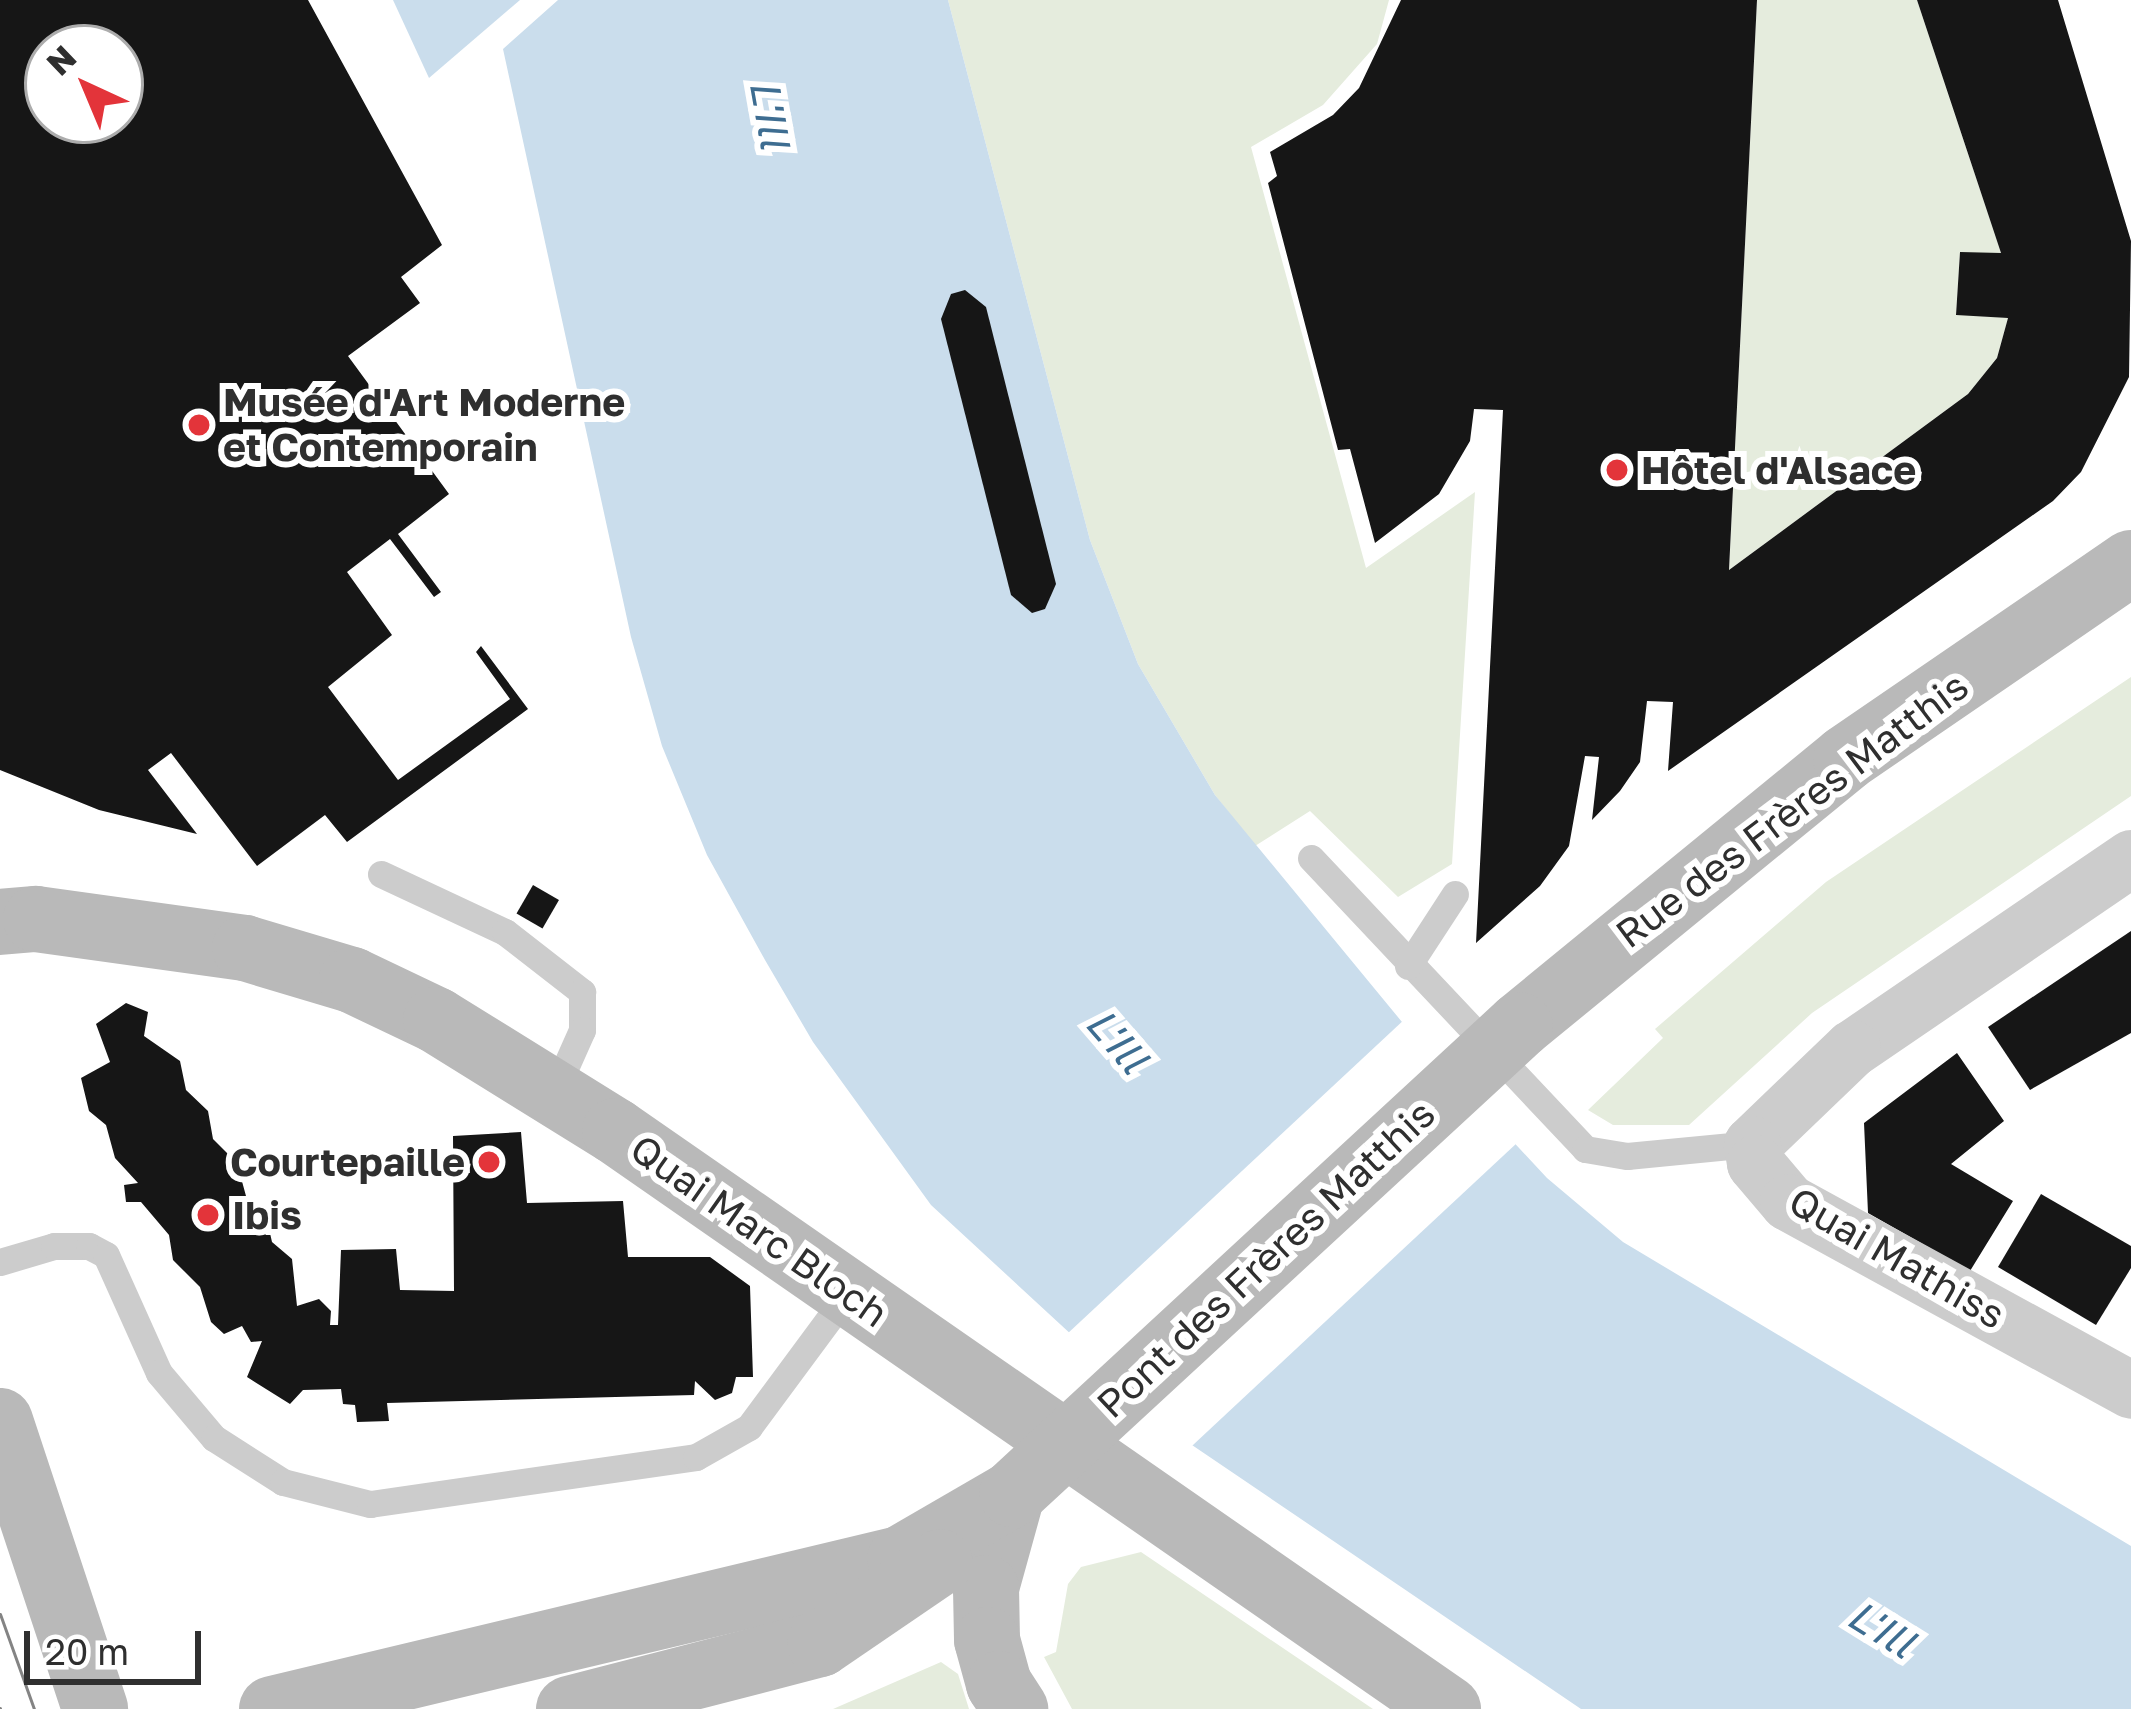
<!DOCTYPE html>
<meta charset="utf-8">
<style>
body{margin:0}
#map{position:relative;width:2131px;height:1709px;overflow:hidden;background:#fff;font-family:"Golos Text",sans-serif}
div>[style]{position:absolute}
[style*='--x']{left:calc(var(--x)*1px);top:calc(var(--y)*1px);width:calc(var(--w)*1px);rotate:calc(var(--a)*1deg)}
.green>*{inset:0;background:#e5ecdd}
.water>*{inset:0;background:#caddec}
.pier>*{inset:0;background:#fff;transform-origin:0 0}
.building>*{inset:0;background:#161616;transform-origin:0 0}
.lane>*{height:27px;margin:-13.5px;padding:0 13.5px;transform-origin:13.5px;border-radius:13.5px;background:#ccc}
.street>*{height:57px;margin:-28.5px;padding:0 28.5px;transform-origin:28.5px;border-radius:28.5px;background:#ccc}
.secondary>*{height:66px;margin:-33px;padding:0 33px;transform-origin:33px;border-radius:33px;background:#b9b9b9}
.tram>*{height:3px;margin:-1.5px;padding:0 1.5px;transform-origin:1.5px;border-radius:1.5px;background:#848484}
.secondary-bridge>*{height:66px;margin:-33px;padding:0 33px;transform-origin:33px;border-radius:33px;background:#b9b9b9}
.dots>*{width:33px;height:33px;translate:-50% -50%;box-sizing:border-box;border:6px solid #fff;border-radius:50%}
span{translate:-50% -50%;white-space:nowrap;text-align:center;line-height:1.15;-webkit-text-stroke:12px #fff;paint-order:stroke}
.poi-label{font-size:39px;color:#2f2f2f;font-weight:700}
.left{translate:0 -50%;text-align:left}
.right{translate:-100% -50%;text-align:right}
.street-label{font-size:39px;color:#2f2f2f}
.water-label{font-size:42px;color:#3e6d91;font-style:italic}
.north{position:absolute;left:24px;top:24px;width:120px;height:120px;box-sizing:border-box;background:#fff;border:3px solid #acacac;border-radius:50%;rotate:316deg;font-size:33px;font-weight:700;line-height:48px;text-align:center;color:#2f2f2f}
.north::after{content:'';display:block;margin:auto;width:42px;height:54px;background:#e3343a;clip-path:polygon(50% 0,100% 100%,50% 72%,0 100%)}
.scale{position:absolute;left:24px;top:1631px;width:177px;height:54px;box-sizing:border-box;border:6px solid #2f2f2f;border-top:0;padding-left:15px;font-size:36px;line-height:42px;white-space:nowrap;color:#2f2f2f;-webkit-text-stroke:9px #fff;paint-order:stroke}
</style>
<div id="map">
<div class="green">
<i style="clip-path:polygon(948px 0,1389px 0,1377px 44px,1323px 105px,1251px 147px,1366px 568px,1475px 492px,1452px 864px,1398px 897px,1310px 811px,1255px 846px,1215px 795px,1138px 664px,1090px 540px)"></i>
<i style="clip-path:polygon(1757px 0,1917px 0,2001px 253px,1960px 253px,1956px 314px,2008px 318px,1997px 358px,1968px 394px,1729px 570px)"></i>
<i style="clip-path:polygon(2131px 677px,2131px 796px,1812px 1013px,1689px 1125px,1613px 1125px,1588px 1110px,1663px 1038px,1655px 1029px,1826px 882px)"></i>
<i style="clip-path:polygon(1141px 1552px,1373px 1709px,1072px 1709px,1044px 1657px,1056px 1652px,1068px 1584px,1081px 1567px)"></i>
<i style="clip-path:polygon(941px 1662px,958px 1674px,969px 1709px,833px 1709px)"></i>
</div>
<div class="water">
<i style="clip-path:polygon(393px 0,520px 0,429px 78px)"></i>
<i style="clip-path:polygon(558px 0,948px 0,1090px 540px,1138px 664px,1215px 795px,1402px 1022px,1547px 1178px,1623px 1242px,2131px 1546px,2131px 1709px,1581px 1709px,1189px 1443px,931px 1205px,813px 1042px,765px 960px,707px 855px,662px 746px,631px 637px,503px 49px)"></i>
</div>
<div class="pier">
<i style="left:1406px;top:1018px;width:167px;height:473px;rotate:47deg"></i>
</div>
<div class="building">
<i style="clip-path:polygon(evenodd,0 0,308px 0,442px 245px,401px 277px,420px 303px,348px 356px,449px 494px,398px 534px,441px 592px,434px 597px,390px 539px,347px 572px,392px 635px,328px 687px,398px 780px,510px 699px,476px 652px,481px 646px,528px 709px,347px 842px,325px 815px,257px 866px,171px 753px,148px 770px,197px 834px,99px 810px,0 770px,0 0,48px 48px,120px 48px,120px 120px,48px 120px,48px 48px)"></i>
<i style="clip-path:polygon(1401px 0,1757px 0,1729px 570px,1968px 394px,1997px 358px,2008px 318px,1956px 315px,1960px 252px,2001px 253px,1917px 0,2058px 0,2131px 241px,2129px 377px,2081px 472px,2053px 501px,1668px 771px,1673px 702px,1647px 701px,1640px 762px,1620px 791px,1592px 820px,1599px 757px,1585px 756px,1569px 846px,1540px 886px,1476px 943px,1503px 410px,1474px 409px,1470px 441px,1439px 494px,1375px 543px,1350px 449px,1338px 450px,1268px 183px,1277px 176px,1270px 152px,1333px 115px,1359px 88px)"></i>
<i style="clip-path:polygon(965px 290px,986px 307px,1056px 584px,1045px 609px,1032px 613px,1011px 595px,941px 319px,951px 294px)"></i>
<i style="left:533px;top:885px;width:30px;height:33px;rotate:30deg"></i>
<i style="clip-path:polygon(2131px 931px,2131px 1033px,2030px 1090px,1988px 1027px)"></i>
<i style="clip-path:polygon(126px 1003px,148px 1012px,144px 1036px,180px 1061px,186px 1090px,208px 1111px,213px 1139px,237px 1163px,246px 1196px,265px 1211px,272px 1242px,292px 1259px,297px 1306px,319px 1299px,331px 1311px,330px 1325px,338px 1325px,341px 1250px,396px 1249px,400px 1290px,454px 1291px,453px 1136px,521px 1132px,527px 1203px,623px 1201px,628px 1257px,710px 1257px,750px 1286px,753px 1377px,736px 1377px,732px 1393px,715px 1400px,695px 1381px,694px 1395px,387px 1403px,389px 1421px,357px 1422px,355px 1405px,343px 1404px,341px 1389px,303px 1390px,290px 1404px,247px 1377px,262px 1341px,251px 1342px,242px 1326px,224px 1334px,211px 1322px,200px 1287px,173px 1260px,169px 1235px,141px 1202px,126px 1202px,124px 1185px,138px 1183px,115px 1158px,106px 1125px,89px 1111px,81px 1078px,110px 1062px,96px 1024px)"></i>
<i style="clip-path:polygon(1957px 1053px,2004px 1121px,1951px 1164px,2013px 1201px,1970px 1271px,1868px 1213px,1864px 1123px)"></i>
<i style="clip-path:polygon(2041px 1194px,2131px 1246px,2131px 1268px,2096px 1325px,1998px 1267px)"></i>
</div>
<div class="lane">
<i style="--x:1311;--y:858;--w:400;--a:46.7"></i>
<i style="--x:1585;--y:1149;--w:43;--a:9.5"></i>
<i style="--x:1627;--y:1156;--w:126;--a:-5.5"></i>
<i style="--x:381;--y:874;--w:137;--a:25.1"></i>
<i style="--x:505;--y:932;--w:98;--a:37.9"></i>
<i style="--x:582;--y:992;--w:38;--a:90"></i>
<i style="--x:582;--y:1030;--w:69;--a:114"></i>
<i style="--x:1408;--y:966;--w:86;--a:-56.9"></i>
<i style="--x:0;--y:1262;--w:56;--a:-16.5"></i>
<i style="--x:54;--y:1246;--w:35;--a:0"></i>
<i style="--x:89;--y:1246;--w:19;--a:28"></i>
<i style="--x:106;--y:1255;--w:129;--a:65.8"></i>
<i style="--x:159;--y:1373;--w:85;--a:49.8"></i>
<i style="--x:214;--y:1438;--w:82;--a:32.5"></i>
<i style="--x:283;--y:1482;--w:90;--a:14.2"></i>
<i style="--x:370;--y:1504;--w:329;--a:-8.2"></i>
<i style="--x:696;--y:1457;--w:61;--a:-29.5"></i>
<i style="--x:749;--y:1427;--w:167;--a:-53.5"></i>
</div>
<div class="street">
<i style="--x:2131;--y:858;--w:338;--a:145.7"></i>
<i style="--x:1852;--y:1048;--w:139;--a:136.2"></i>
<i style="--x:1752;--y:1144;--w:19;--a:81"></i>
<i style="--x:1755;--y:1163;--w:51;--a:49.8"></i>
<i style="--x:1788;--y:1202;--w:391;--a:28.7"></i>
</div>
<div class="secondary">
<i style="--x:0;--y:922;--w:36;--a:-5"></i>
<i style="--x:36;--y:919;--w:211;--a:7.9"></i>
<i style="--x:245;--y:948;--w:112;--a:16.7"></i>
<i style="--x:352;--y:980;--w:93;--a:25.5"></i>
<i style="--x:436;--y:1020;--w:211;--a:31.8"></i>
<i style="--x:615;--y:1131;--w:1014;--a:34.76"></i>
<i style="--x:1520;--y:1025;--w:421;--a:-39.3"></i>
<i style="--x:1846;--y:758;--w:345;--a:-34.4"></i>
<i style="--x:0;--y:1421;--w:303;--a:71.7"></i>
<i style="--x:1012;--y:1494;--w:98;--a:105.5"></i>
<i style="--x:986;--y:1588;--w:52;--a:88.9"></i>
<i style="--x:987;--y:1640;--w:46;--a:74.7"></i>
<i style="--x:999;--y:1684;--w:30;--a:57"></i>
<i style="--x:272;--y:1709;--w:646;--a:-13.43"></i>
<i style="--x:900;--y:1559;--w:129;--a:-30.1"></i>
<i style="--x:569;--y:1709;--w:259;--a:-14.5"></i>
<i style="--x:820;--y:1644;--w:145;--a:-34.3"></i>
</div>
<div class="tram">
<i style="--x:0;--y:1614;--w:101;--a:70.3"></i>
<i style="--x:0;--y:1708;--w:1;--a:90"></i>
</div>
<div class="secondary-bridge">
<i style="--x:1012;--y:1494;--w:691;--a:-42.71"></i>
</div>
<div class="dots">
<i style="left:199px;top:425px;background:#e3343a"></i>
<i style="left:1617px;top:470px;background:#e3343a"></i>
<i style="left:489px;top:1162px;background:#e3343a"></i>
<i style="left:208px;top:1215px;background:#e3343a"></i>
</div>
<div class="poi-label">
<span class="left" style="left:223px;top:425px">Musée d'Art Moderne<br>et Contemporain</span>
<span class="left" style="left:1641px;top:470px">Hôtel d'Alsace</span>
<span class="right" style="left:465px;top:1162px">Courtepaille</span>
<span class="left" style="left:232px;top:1215px">Ibis</span>
</div>
<div class="street-label">
<span style="left:1792px;top:810px;rotate:-37deg">Rue des Frères Matthis</span>
<span style="left:759px;top:1231px;rotate:35deg">Quai Marc Bloch</span>
<span style="left:1897px;top:1258px;rotate:30deg">Quai Mathiss</span>
<span style="left:1266px;top:1259px;rotate:-43deg">Pont des Frères Matthis</span>
</div>
<div class="water-label">
<span style="left:771px;top:114px;rotate:80deg">L'Ill</span>
<span style="left:1118px;top:1040px;rotate:49deg">L'Ill</span>
<span style="left:1882px;top:1628px;rotate:32deg">L'Ill</span>
</div>
<div class="north">N</div>
<div class="scale">20 m</div>
</div>
